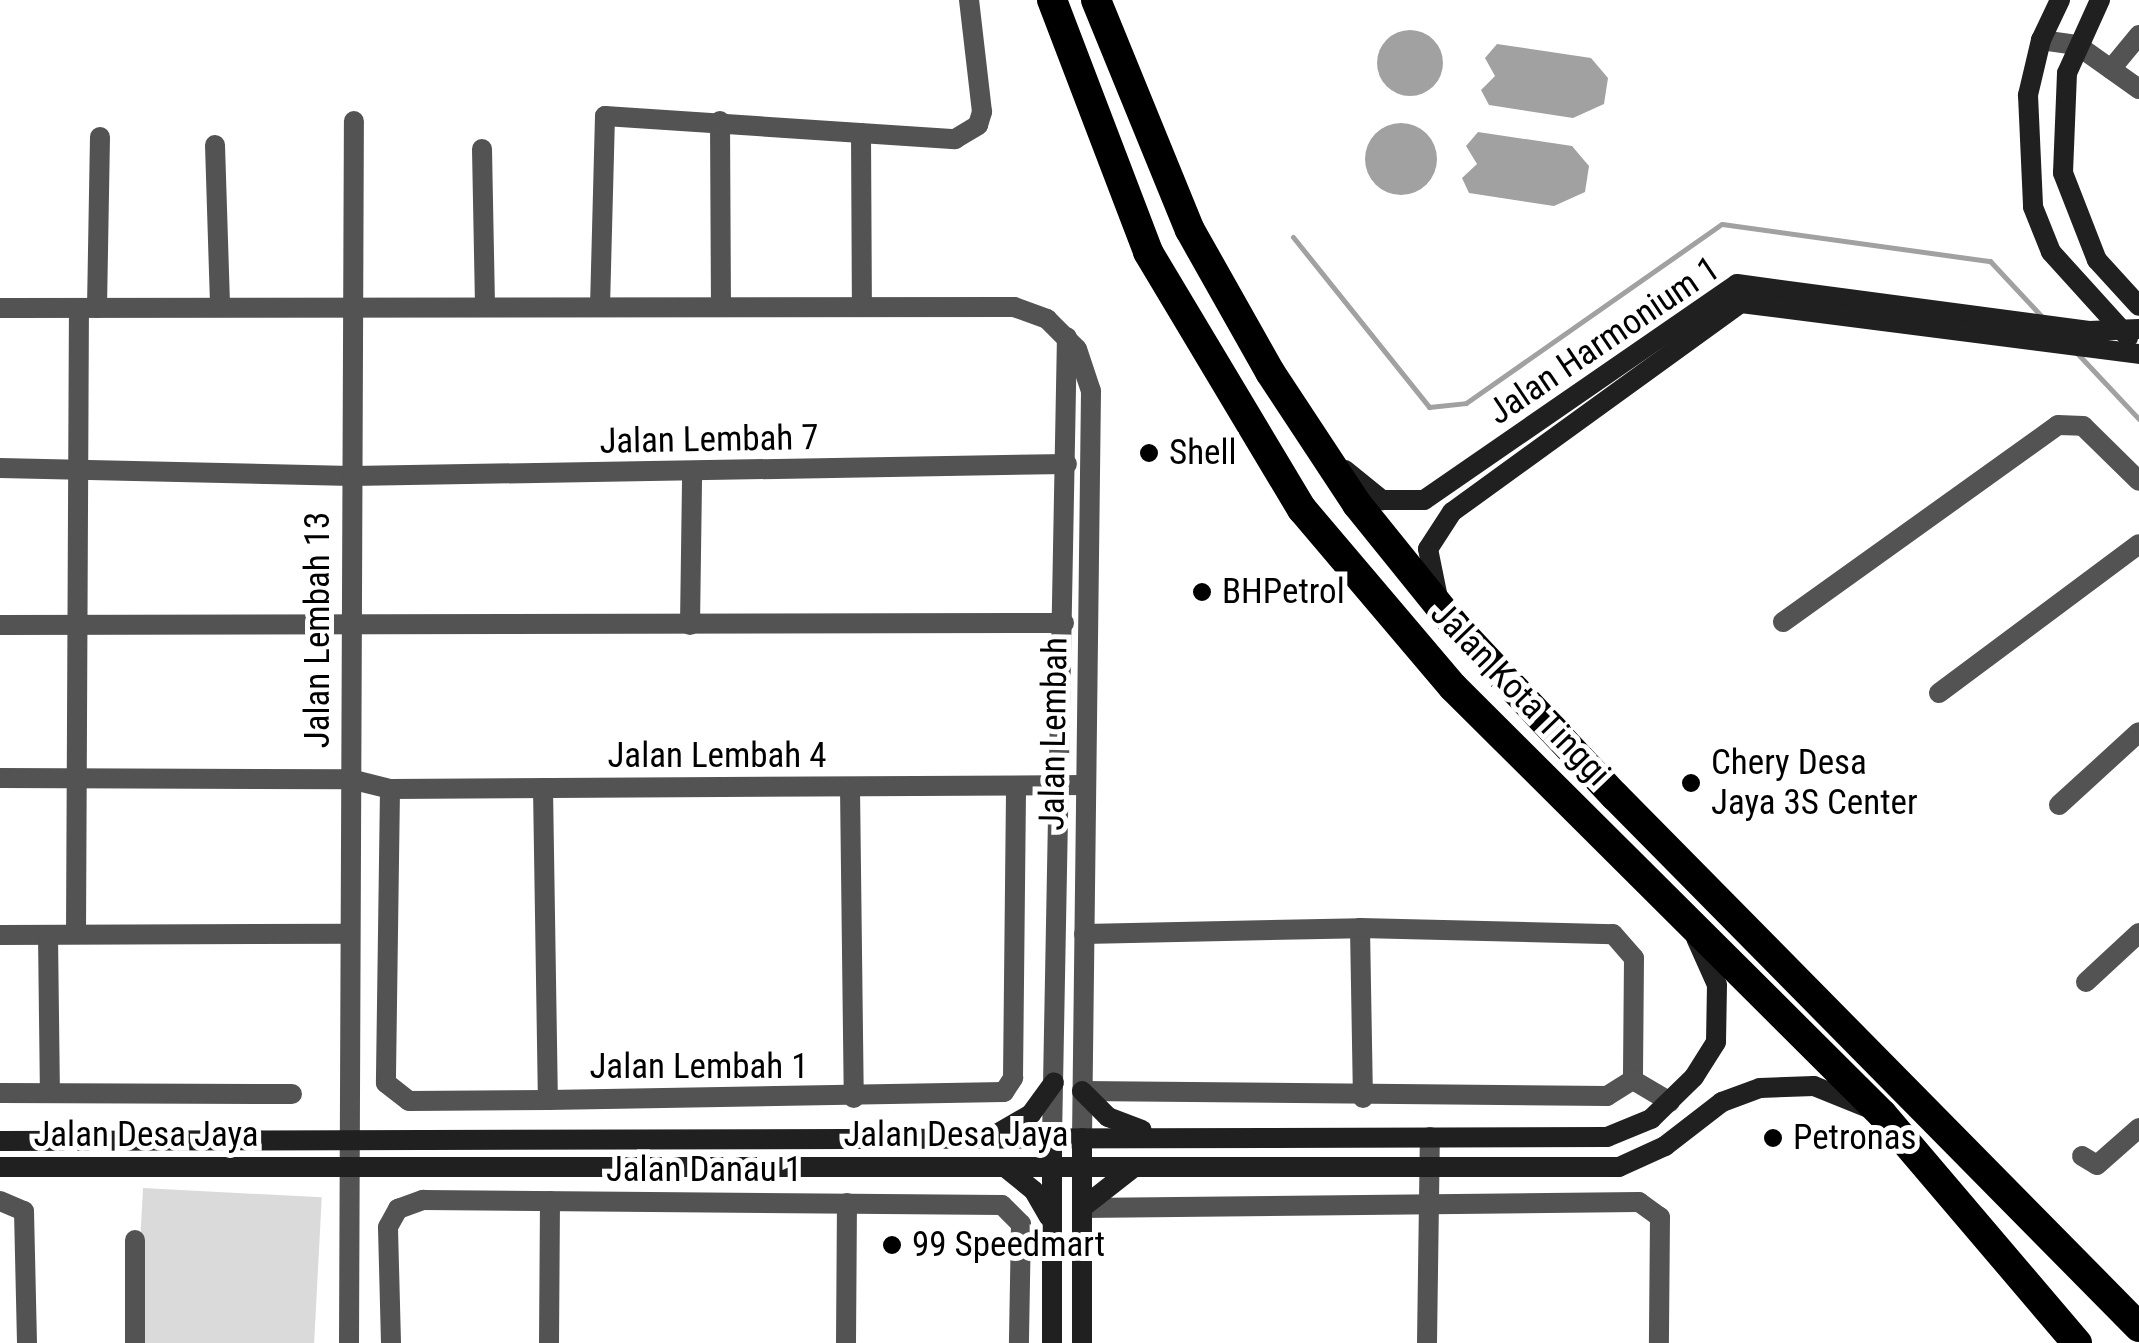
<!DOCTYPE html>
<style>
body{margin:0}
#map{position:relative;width:2139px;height:1343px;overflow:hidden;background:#fff;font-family:"Roboto Condensed",sans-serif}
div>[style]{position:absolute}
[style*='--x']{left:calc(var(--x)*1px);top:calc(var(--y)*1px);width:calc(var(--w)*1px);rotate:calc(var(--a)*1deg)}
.green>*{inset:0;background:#dadada;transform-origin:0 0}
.water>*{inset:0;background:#a1a1a1}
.round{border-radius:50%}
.stream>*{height:5px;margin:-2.5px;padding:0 2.5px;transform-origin:2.5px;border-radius:2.5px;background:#a1a1a1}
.street>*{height:20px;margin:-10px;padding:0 10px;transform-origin:10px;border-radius:10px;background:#535353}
.secondary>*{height:20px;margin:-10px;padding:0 10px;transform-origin:10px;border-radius:10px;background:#202020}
.highway>*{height:30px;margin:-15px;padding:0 15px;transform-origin:15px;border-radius:15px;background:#000}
.dots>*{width:28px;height:28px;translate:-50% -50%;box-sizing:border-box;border:5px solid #fff;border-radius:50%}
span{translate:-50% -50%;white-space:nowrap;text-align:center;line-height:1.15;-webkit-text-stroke:10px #fff;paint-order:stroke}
.street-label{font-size:35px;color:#000}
.poi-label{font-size:35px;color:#000}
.left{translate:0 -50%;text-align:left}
</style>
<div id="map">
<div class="green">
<i style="left:143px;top:1188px;width:179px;height:155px;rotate:3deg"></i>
</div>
<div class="water">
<i class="round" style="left:1377px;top:30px;width:66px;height:66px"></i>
<i style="clip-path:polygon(1497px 44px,1591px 58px,1608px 78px,1604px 104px,1573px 118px,1489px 105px,1481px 90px,1495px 76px,1485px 58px)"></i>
<i class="round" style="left:1365px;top:123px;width:72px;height:72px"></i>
<i style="clip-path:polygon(1478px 132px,1572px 146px,1589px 166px,1585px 192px,1554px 206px,1469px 193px,1462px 178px,1477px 164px,1466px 146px)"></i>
</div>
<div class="stream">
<i style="--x:1293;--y:237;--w:218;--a:51.3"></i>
<i style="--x:1429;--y:407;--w:37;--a:-6"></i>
<i style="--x:1466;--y:403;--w:312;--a:-35"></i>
<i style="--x:1722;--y:224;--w:271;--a:7.9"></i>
<i style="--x:1990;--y:261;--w:79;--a:47"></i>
<i style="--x:2076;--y:352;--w:92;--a:46.8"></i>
</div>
<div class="street">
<i style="--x:2041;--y:40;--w:36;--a:8"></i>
<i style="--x:2077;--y:45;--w:76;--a:35.4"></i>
<i style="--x:2111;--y:69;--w:44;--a:-50.5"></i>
<i style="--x:720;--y:121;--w:186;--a:89.7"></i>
<i style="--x:861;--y:133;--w:174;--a:89.7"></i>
<i style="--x:215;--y:145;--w:162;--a:88.2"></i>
<i style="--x:482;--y:149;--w:158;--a:88.9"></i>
<i style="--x:600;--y:307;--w:191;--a:-88.5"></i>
<i style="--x:605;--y:116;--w:351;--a:3.8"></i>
<i style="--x:955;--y:139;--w:27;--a:-31"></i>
<i style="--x:978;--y:125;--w:14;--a:-73"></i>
<i style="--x:982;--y:112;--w:113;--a:-96.6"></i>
<i style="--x:0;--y:308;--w:1014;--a:-0.06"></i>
<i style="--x:1014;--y:307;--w:35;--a:20"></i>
<i style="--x:1047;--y:319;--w:42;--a:45"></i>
<i style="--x:1077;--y:349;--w:44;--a:71.6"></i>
<i style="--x:1091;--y:391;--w:747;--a:90.69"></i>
<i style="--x:97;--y:308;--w:171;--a:-89"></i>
<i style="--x:0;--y:468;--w:352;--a:1.3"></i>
<i style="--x:352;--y:476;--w:715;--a:-0.96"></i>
<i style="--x:1783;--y:622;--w:338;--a:-35.6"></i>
<i style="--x:2058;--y:425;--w:25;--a:2"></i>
<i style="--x:2083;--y:426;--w:78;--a:44.5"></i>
<i style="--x:0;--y:625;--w:1064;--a:-0.11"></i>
<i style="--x:690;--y:625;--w:151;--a:-89.2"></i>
<i style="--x:1939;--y:693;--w:249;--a:-36.7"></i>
<i style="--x:0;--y:778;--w:350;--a:0.2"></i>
<i style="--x:350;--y:779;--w:41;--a:14"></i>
<i style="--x:390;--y:789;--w:696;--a:-0.33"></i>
<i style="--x:543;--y:788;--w:312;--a:89.1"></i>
<i style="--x:850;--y:788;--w:310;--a:89.3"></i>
<i style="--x:390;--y:789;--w:294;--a:90.8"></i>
<i style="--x:386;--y:1083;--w:29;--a:38"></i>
<i style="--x:409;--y:1101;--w:139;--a:-0.4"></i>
<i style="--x:548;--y:1100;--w:456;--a:-1"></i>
<i style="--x:1004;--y:1092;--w:17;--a:-57"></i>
<i style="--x:1013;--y:1078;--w:292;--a:-89.4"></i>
<i style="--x:2059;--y:805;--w:108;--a:-42.4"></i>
<i style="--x:1360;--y:928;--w:170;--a:89"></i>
<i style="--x:76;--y:934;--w:626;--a:-89.73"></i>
<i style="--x:1084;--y:934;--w:276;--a:-1.2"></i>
<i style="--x:1360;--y:928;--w:253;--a:1.4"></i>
<i style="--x:1613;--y:934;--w:32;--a:49"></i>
<i style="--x:1634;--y:958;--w:122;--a:90.5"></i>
<i style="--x:0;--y:935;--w:349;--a:-0.2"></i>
<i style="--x:48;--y:935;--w:158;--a:89.3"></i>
<i style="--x:2086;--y:982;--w:72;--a:-42.8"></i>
<i style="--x:1082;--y:1091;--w:525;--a:0.55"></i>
<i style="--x:1607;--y:1096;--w:31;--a:-32"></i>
<i style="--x:1633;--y:1080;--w:43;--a:30.7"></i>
<i style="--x:0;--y:1093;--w:292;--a:0.2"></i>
<i style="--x:1052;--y:1138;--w:801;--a:-88.93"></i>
<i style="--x:2082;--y:1156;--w:17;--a:31"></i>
<i style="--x:2097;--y:1165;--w:56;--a:-41.4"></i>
<i style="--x:0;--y:1201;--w:26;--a:23"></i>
<i style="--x:24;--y:1211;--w:132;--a:88.7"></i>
<i style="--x:1082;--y:1208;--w:557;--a:-0.62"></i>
<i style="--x:1639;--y:1202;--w:26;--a:36"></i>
<i style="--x:1660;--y:1217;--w:126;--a:90.5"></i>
<i style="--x:135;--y:1240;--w:103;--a:90"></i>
<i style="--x:349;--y:1343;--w:1222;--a:-89.77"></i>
<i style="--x:391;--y:1343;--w:116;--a:-91.5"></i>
<i style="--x:388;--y:1227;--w:21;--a:-61"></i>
<i style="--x:398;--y:1209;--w:27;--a:-20"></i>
<i style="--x:423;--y:1200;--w:579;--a:0.49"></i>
<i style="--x:1002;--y:1205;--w:27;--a:45"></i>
<i style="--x:1021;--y:1224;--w:119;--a:91"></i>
<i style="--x:549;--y:1343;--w:142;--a:-89.6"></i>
<i style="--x:846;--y:1343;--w:140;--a:-89.6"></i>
<i style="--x:1427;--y:1343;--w:206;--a:-89.2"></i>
</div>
<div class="secondary">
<i style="--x:2060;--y:0;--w:44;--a:115.4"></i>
<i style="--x:2041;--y:40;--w:57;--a:103.3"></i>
<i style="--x:2028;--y:95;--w:112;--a:87.4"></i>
<i style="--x:2033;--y:207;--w:48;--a:68.2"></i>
<i style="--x:2051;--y:252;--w:115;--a:47.8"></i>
<i style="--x:2100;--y:0;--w:80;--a:114.3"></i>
<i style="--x:2067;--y:73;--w:100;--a:92.3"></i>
<i style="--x:2063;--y:173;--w:93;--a:68.7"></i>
<i style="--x:2097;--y:260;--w:62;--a:47.6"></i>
<i style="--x:1345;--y:470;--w:48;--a:39"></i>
<i style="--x:1382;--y:500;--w:42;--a:0"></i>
<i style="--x:1424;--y:500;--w:380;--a:-34.6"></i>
<i style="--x:1737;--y:284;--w:355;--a:7.6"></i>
<i style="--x:2089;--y:331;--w:50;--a:-2.3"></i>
<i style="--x:1438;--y:598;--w:50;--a:-101.5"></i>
<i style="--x:1428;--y:549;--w:44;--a:-57"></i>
<i style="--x:1452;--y:512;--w:357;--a:-35.9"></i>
<i style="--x:1741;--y:303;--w:401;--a:7.3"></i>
<i style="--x:1082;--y:1091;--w:37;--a:45"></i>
<i style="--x:1108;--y:1117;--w:36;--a:21"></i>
<i style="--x:995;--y:1135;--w:42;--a:-30.3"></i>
<i style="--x:1031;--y:1114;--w:39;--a:-54"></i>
<i style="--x:1082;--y:1138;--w:205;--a:90"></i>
<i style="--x:0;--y:1141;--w:1607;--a:-0.14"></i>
<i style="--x:1607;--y:1137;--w:48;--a:-22.2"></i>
<i style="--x:1651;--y:1119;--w:60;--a:-44.3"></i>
<i style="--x:1694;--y:1077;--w:41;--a:-57.8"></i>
<i style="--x:1716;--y:1042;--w:57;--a:-89"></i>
<i style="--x:1717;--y:985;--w:51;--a:-114.1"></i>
<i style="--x:0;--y:1167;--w:1619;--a:0"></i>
<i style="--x:1619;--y:1167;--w:51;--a:-24.5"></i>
<i style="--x:1665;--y:1146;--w:72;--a:-37.7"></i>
<i style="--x:1722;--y:1102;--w:40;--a:-20.2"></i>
<i style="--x:1760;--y:1088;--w:54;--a:-2.1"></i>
<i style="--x:1814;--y:1086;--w:56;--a:22"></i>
<i style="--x:1006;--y:1168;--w:36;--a:39"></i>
<i style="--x:1034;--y:1191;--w:30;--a:60"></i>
<i style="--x:1082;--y:1208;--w:65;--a:-38.1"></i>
<i style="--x:1052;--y:1343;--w:205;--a:-90"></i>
</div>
<div class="highway">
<i style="--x:1052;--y:0;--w:270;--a:69.1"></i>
<i style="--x:1148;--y:252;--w:300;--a:59.1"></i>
<i style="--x:1302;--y:509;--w:233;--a:49.7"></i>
<i style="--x:1453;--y:687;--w:605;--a:44.87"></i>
<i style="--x:1882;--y:1114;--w:301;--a:49.6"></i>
<i style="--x:1096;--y:0;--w:248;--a:67.8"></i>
<i style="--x:1190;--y:230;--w:163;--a:60.6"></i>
<i style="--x:1270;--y:372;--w:158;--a:56.6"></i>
<i style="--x:1357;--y:504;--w:161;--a:51.1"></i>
<i style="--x:1458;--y:629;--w:229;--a:46.8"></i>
<i style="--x:1615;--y:796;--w:746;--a:45.38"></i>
</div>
<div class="dots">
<i style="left:1149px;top:453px;background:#000"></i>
<i style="left:1202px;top:592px;background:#000"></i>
<i style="left:1691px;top:783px;background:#000"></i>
<i style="left:1773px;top:1138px;background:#000"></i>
<i style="left:892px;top:1245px;background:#000"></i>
</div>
<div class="street-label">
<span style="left:1604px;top:341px;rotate:-34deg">Jalan Harmonium 1</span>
<span style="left:709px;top:440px;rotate:-1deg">Jalan Lembah 7</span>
<span style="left:318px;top:630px;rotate:-90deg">Jalan Lembah 13</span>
<span style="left:1520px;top:694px;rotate:46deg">Jalan Kota Tinggi</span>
<span style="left:1054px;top:734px;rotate:-89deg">Jalan Lembah</span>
<span style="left:717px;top:756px">Jalan Lembah 4</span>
<span style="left:699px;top:1067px">Jalan Lembah 1</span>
<span style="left:146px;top:1135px">Jalan Desa Jaya</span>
<span style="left:956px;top:1135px">Jalan Desa Jaya</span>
<span style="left:704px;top:1170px">Jalan Danau 1</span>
</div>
<div class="poi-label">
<span class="left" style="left:1169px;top:453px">Shell</span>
<span class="left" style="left:1222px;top:592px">BHPetrol</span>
<span class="left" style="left:1711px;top:783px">Chery Desa<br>Jaya 3S Center</span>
<span class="left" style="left:1793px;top:1138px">Petronas</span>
<span class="left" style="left:912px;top:1245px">99 Speedmart</span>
</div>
</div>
